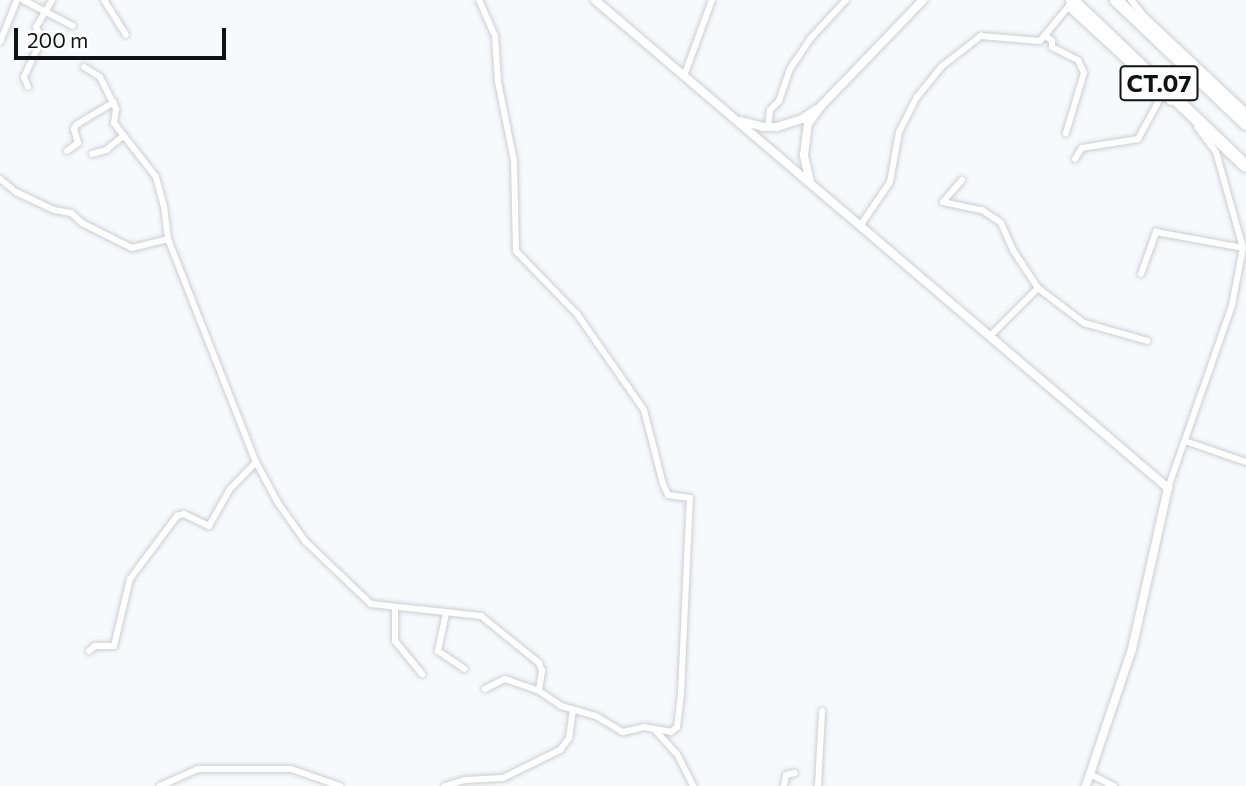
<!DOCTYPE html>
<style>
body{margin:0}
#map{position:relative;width:1246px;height:786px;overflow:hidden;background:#f7fafd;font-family:Commissioner,sans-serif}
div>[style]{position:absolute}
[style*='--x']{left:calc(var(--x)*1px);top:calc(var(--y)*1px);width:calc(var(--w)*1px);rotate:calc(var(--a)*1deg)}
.roads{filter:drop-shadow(0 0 2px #cccfd2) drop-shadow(0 0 2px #cccfd2)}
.minor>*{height:6px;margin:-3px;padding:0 3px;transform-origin:3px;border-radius:3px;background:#fff}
.tertiary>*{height:8px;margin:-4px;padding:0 4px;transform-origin:4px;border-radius:4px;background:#fff}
.motorway>*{height:12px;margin:-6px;padding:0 6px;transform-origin:6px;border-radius:6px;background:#fff}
span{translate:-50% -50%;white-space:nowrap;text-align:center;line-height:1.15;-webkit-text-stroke:7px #fff;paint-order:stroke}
.shield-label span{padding:2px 5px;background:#fff;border:2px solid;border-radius:5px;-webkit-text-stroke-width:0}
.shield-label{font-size:24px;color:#111213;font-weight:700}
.scale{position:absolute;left:14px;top:28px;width:212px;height:32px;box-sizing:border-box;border:4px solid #111213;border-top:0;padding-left:9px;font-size:21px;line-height:24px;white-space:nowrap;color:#111213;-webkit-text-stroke:5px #fff;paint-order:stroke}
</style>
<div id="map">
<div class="roads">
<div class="minor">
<i style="--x:23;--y:0;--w:56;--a:27.5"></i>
<i style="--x:104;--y:0;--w:41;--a:57.8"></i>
<i style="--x:1131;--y:0;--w:22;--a:51"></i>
<i style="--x:1145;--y:17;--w:139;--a:43.2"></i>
<i style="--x:1046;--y:36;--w:8;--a:40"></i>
<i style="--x:1052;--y:41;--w:6;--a:90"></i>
<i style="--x:1052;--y:47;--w:29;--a:27"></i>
<i style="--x:1078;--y:60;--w:14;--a:65"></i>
<i style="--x:1084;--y:73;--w:63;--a:106.7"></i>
<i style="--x:0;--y:42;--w:45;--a:-68"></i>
<i style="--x:84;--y:67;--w:19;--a:32"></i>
<i style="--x:100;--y:77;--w:36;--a:63"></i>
<i style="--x:116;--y:109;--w:14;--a:98"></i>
<i style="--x:114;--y:123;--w:68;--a:52.1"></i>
<i style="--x:156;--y:177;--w:30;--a:75"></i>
<i style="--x:164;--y:206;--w:33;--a:83"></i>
<i style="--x:168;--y:239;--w:240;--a:68.5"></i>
<i style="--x:256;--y:462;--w:47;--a:61.8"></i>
<i style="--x:278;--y:503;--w:47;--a:54.6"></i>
<i style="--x:305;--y:541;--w:91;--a:43.7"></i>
<i style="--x:371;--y:604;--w:111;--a:6.2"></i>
<i style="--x:481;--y:616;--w:75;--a:39"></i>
<i style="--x:539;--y:663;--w:9;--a:69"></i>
<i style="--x:542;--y:671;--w:20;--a:99"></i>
<i style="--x:539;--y:691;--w:27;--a:34"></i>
<i style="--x:561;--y:706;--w:36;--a:16"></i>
<i style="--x:596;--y:716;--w:31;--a:31"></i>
<i style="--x:623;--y:732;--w:22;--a:-13"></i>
<i style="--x:644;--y:727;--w:27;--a:10"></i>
<i style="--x:671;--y:732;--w:8;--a:-40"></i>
<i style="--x:677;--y:727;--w:34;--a:-83"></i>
<i style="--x:681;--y:693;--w:195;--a:-87.4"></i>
<i style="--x:690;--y:498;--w:22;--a:-172"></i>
<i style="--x:668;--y:495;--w:12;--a:-114"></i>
<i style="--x:663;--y:484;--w:76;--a:-104.4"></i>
<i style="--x:644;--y:410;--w:117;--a:-124.9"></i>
<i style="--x:577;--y:314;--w:88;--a:-134.1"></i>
<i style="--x:516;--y:251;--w:90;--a:-91.3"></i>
<i style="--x:514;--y:161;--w:81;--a:-101.4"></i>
<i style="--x:498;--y:82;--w:46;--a:-93.7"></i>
<i style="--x:495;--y:36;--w:39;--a:-114"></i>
<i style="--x:684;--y:76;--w:81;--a:-69.8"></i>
<i style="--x:28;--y:87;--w:11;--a:-112"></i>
<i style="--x:24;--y:77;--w:42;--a:-64.7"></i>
<i style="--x:42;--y:39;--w:13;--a:-117"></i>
<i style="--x:36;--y:27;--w:31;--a:-59"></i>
<i style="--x:768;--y:127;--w:17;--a:-83"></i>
<i style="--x:770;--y:110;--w:13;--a:-45"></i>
<i style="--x:779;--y:101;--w:34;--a:-71"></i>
<i style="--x:790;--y:69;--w:36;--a:-56"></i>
<i style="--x:810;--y:39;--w:53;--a:-47.3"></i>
<i style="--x:67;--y:151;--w:14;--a:-36"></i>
<i style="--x:78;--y:143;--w:15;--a:-106"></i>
<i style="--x:74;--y:129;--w:4;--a:-63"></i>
<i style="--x:76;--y:125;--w:44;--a:-31.2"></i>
<i style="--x:92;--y:154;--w:15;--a:-16"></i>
<i style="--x:106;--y:150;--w:22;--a:-39"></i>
<i style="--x:1075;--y:159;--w:13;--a:-58"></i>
<i style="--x:1082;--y:148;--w:57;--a:-9.1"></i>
<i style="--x:1138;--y:139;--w:50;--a:-61.4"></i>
<i style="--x:0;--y:179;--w:21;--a:39"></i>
<i style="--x:16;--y:192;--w:42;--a:25.3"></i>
<i style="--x:54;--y:210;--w:17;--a:10"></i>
<i style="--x:71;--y:213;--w:15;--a:42"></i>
<i style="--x:82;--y:223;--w:56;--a:26.6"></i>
<i style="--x:132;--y:248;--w:37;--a:-14"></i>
<i style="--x:962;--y:180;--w:29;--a:131"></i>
<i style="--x:943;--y:202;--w:40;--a:12"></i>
<i style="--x:982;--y:210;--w:23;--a:34"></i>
<i style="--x:1001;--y:223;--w:30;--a:66"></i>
<i style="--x:1013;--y:250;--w:45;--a:56.7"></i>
<i style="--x:1038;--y:288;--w:58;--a:37.3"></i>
<i style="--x:1084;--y:323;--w:66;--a:15.7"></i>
<i style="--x:860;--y:226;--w:53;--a:-55.7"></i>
<i style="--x:890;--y:182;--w:51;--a:-79.8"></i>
<i style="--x:899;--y:132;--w:39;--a:-63"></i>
<i style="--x:917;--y:97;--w:38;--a:-51"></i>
<i style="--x:941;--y:67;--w:51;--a:-37.8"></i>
<i style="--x:981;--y:36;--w:59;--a:4.8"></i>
<i style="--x:1040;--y:41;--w:44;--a:-50.5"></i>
<i style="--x:1068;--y:7;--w:140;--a:42.7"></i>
<i style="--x:1141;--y:274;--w:45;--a:-70.3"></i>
<i style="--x:1156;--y:232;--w:88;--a:10.4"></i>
<i style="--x:991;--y:335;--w:66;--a:-45"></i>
<i style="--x:1185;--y:441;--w:65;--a:19"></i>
<i style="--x:1168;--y:488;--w:194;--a:-70.7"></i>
<i style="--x:1232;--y:305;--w:58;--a:-79.1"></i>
<i style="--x:1243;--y:248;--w:100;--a:-105.7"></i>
<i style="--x:1216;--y:152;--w:31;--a:-127"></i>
<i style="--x:395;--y:608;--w:33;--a:90"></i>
<i style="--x:395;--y:641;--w:43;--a:50.7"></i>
<i style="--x:446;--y:613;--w:39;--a:102"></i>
<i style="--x:438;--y:651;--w:32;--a:34"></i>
<i style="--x:89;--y:651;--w:8;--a:-40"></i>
<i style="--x:95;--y:646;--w:19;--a:0"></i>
<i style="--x:114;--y:646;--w:69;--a:-76.6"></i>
<i style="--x:130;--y:579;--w:79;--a:-53.3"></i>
<i style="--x:177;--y:516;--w:7;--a:-16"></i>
<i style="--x:184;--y:514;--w:28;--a:26"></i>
<i style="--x:209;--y:526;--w:43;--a:-60.4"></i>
<i style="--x:230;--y:489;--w:37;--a:-46"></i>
<i style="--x:485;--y:689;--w:22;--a:-27"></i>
<i style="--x:505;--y:679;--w:36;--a:19"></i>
<i style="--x:656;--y:731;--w:31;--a:48"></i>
<i style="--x:677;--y:754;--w:36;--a:63"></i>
<i style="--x:1092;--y:775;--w:25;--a:27"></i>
<i style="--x:160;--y:786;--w:42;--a:-24.1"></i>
<i style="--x:198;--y:769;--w:93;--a:0"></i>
<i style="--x:291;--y:769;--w:52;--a:19.1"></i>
<i style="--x:445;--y:786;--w:21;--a:-17"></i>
<i style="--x:465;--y:780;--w:38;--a:-3"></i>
<i style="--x:503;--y:778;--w:64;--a:-26.2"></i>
<i style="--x:560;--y:750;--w:15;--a:-53"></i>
<i style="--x:569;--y:738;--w:27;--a:-82"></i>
<i style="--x:784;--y:786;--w:11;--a:-80"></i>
<i style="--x:786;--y:775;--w:9;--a:-13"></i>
<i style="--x:818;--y:786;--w:75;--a:-86.9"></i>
</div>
<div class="tertiary">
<i style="--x:595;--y:0;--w:753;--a:40.42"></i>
<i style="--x:1168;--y:488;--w:165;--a:102.6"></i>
<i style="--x:1132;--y:649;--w:145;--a:108.6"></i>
<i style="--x:741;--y:121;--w:23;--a:15"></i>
<i style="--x:763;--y:127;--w:14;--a:0"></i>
<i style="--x:777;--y:127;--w:26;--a:-18"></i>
<i style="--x:802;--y:119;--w:18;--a:-34"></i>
<i style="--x:810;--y:182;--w:28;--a:-103"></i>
<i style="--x:804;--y:155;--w:31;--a:-83"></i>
<i style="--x:808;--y:124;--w:24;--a:-54"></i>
<i style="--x:822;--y:105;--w:146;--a:-46.1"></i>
</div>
<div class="motorway">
<i style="--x:1072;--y:0;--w:240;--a:43.7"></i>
<i style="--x:1116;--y:0;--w:180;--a:43.6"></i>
</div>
</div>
<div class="shield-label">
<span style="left:1159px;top:83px">CT.07</span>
</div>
<div class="scale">200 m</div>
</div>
